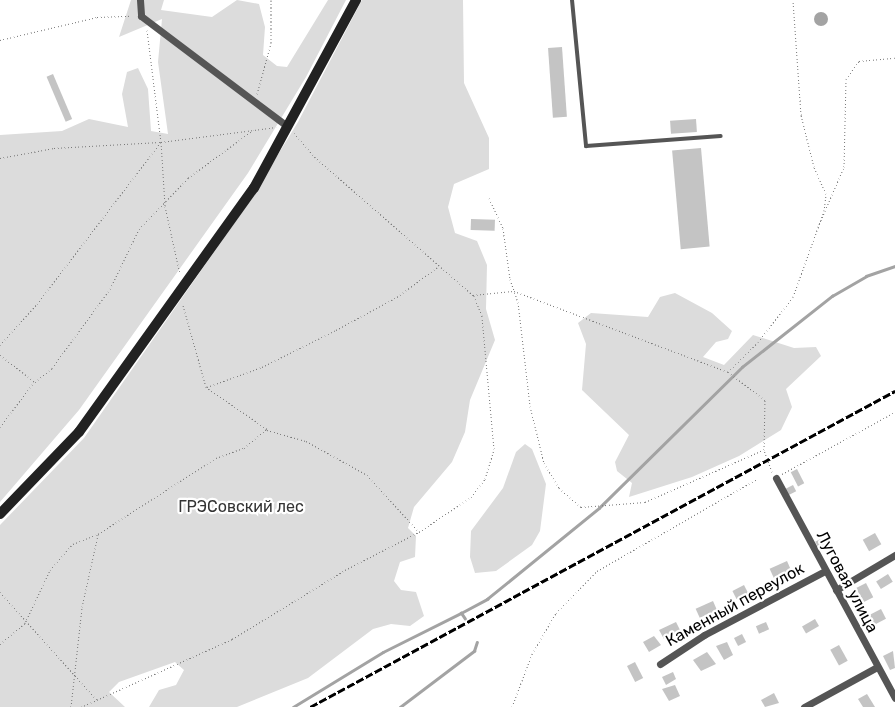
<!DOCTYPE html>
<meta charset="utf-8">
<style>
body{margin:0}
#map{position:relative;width:895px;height:707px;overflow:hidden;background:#fff;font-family:Rubik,sans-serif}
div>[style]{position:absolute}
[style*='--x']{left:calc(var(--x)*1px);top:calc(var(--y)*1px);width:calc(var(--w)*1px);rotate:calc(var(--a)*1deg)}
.green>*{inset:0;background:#dcdcdc}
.water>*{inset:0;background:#a3a3a3}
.round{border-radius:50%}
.stream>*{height:2.5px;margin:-1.25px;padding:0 1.25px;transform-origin:1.25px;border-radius:1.25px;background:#a3a3a3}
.building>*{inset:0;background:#c4c4c4;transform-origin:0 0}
.path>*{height:1px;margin-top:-0.5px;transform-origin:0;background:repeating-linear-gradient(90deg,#777 0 1px,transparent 0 3.5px)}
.service>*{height:4px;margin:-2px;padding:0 2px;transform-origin:2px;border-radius:2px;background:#555}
.minor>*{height:7px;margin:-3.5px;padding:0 3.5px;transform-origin:3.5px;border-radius:3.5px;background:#555}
.secondary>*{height:10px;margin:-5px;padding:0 5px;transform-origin:5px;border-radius:5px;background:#222}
.rail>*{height:2.5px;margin-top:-1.25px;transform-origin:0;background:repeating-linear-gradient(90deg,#000 0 8px,transparent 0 10.5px)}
span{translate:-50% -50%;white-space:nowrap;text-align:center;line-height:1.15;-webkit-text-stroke:4.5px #fff;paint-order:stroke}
.park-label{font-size:16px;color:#333}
.street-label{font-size:16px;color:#000}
</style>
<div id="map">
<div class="green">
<i style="clip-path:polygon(131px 0,164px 0,161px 10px,212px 17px,237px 0,259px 4px,265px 27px,263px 55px,277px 66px,287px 67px,328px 0,346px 0,306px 77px,248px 173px,79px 410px,0 502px,0 135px,62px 131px,89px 119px,128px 127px,122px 94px,127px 72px,138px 68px,148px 89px,151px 131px,168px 134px,158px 62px,162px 19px,119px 37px)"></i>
<i style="clip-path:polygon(362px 0,463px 0,464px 83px,489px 138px,489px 169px,454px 184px,448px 207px,455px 233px,477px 241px,487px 265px,486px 309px,495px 340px,470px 400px,465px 432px,452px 462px,414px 507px,408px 528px,416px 536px,415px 557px,400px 562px,394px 581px,401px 590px,416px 592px,424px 616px,410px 626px,391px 624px,373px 629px,308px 678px,237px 707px,149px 707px,159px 690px,176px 685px,184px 670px,175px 662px,119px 682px,109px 692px,125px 707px,0 707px,0 525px,84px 438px,247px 205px,298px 122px)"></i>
<i style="clip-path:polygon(675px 293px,712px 313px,732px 331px,728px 339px,716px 342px,703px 357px,724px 365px,753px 335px,794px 348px,816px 347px,821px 356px,786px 389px,792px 407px,781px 430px,739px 456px,692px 477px,629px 497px,632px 483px,617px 471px,615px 462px,629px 435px,582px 390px,586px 344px,578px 323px,591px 313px,648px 317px,660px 297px)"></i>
<i style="clip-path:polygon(525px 444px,532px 449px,546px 484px,540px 531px,532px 545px,496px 571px,475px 573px,470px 557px,471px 531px,503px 488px,516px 452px)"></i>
</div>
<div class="water">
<i class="round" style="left:814px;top:12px;width:14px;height:14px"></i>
</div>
<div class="stream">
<i style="--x:465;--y:619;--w:7;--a:-124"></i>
<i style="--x:461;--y:613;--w:30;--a:-28"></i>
<i style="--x:487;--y:599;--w:144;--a:-39.1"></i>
<i style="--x:599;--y:508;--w:201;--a:-44.6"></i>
<i style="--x:742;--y:367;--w:115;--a:-38.3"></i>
<i style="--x:832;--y:296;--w:39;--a:-30"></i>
<i style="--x:866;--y:276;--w:31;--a:-19"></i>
<i style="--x:293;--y:707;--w:105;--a:-31.4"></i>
<i style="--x:383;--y:652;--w:87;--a:-26.6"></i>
<i style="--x:400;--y:707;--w:93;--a:-37.1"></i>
<i style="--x:474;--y:651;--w:9;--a:-72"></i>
</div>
<div class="building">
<i style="left:562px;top:47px;width:70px;height:14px;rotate:86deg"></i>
<i style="left:53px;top:74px;width:49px;height:7px;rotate:67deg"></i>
<i style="left:696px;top:119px;width:13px;height:26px;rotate:86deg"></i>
<i style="left:701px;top:148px;width:99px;height:29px;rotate:85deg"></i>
<i style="left:471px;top:219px;width:24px;height:11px;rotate:2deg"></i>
<i style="left:797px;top:469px;width:16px;height:7px;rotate:63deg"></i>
<i style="left:793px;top:485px;width:7px;height:11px;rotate:63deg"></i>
<i style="left:875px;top:533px;width:13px;height:14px;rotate:61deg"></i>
<i style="left:824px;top:537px;width:10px;height:10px;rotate:61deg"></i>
<i style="left:787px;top:561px;width:10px;height:19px;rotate:66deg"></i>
<i style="left:888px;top:574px;width:9px;height:14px;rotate:58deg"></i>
<i style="left:866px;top:583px;width:16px;height:11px;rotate:63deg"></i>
<i style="left:744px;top:585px;width:9px;height:13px;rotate:63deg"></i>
<i style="left:713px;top:601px;width:10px;height:19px;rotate:66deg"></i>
<i style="left:881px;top:609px;width:11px;height:13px;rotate:63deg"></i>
<i style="left:815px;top:619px;width:8px;height:15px;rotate:60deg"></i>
<i style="clip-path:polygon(676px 622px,680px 630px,664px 639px,659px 630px)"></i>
<i style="left:766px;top:622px;width:8px;height:11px;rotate:67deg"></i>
<i style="left:742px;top:634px;width:9px;height:9px;rotate:63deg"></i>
<i style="clip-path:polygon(654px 636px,661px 645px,649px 652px,643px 642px)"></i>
<i style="clip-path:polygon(727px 642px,733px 655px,724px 660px,716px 646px)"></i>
<i style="left:839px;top:645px;width:18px;height:10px;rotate:61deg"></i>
<i style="clip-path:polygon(893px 651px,895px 668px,890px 670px,883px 656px)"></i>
<i style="clip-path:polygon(707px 652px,716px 664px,701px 671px,693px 660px)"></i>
<i style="left:635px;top:662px;width:18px;height:9px;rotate:63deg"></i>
<i style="clip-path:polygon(673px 672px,676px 679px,666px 685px,662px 677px)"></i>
<i style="clip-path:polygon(675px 685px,680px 696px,669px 701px,662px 689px)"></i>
<i style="clip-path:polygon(774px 693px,779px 703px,765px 707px,761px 700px)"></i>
<i style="clip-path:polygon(867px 694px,875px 707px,863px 707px,858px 699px)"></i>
</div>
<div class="path">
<i style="--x:147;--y:30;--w:113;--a:82.9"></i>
<i style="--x:161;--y:142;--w:116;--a:-7.4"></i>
<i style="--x:0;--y:40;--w:100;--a:-13.3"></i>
<i style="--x:97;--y:17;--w:35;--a:-2"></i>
<i style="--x:257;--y:94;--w:53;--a:-74.6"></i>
<i style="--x:271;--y:43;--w:43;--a:-90"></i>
<i style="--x:294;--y:133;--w:35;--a:49"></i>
<i style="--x:317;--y:159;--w:207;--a:41.1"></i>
<i style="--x:473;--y:295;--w:41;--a:-5.6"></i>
<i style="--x:514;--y:291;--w:229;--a:20.7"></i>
<i style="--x:161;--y:142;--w:64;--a:86.4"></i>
<i style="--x:165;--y:206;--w:70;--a:77.6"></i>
<i style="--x:0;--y:158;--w:55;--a:-10.5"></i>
<i style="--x:54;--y:148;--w:106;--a:-3.2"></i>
<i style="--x:489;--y:198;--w:33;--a:65"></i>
<i style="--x:503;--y:228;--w:51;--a:82.2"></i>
<i style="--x:510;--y:279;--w:24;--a:71"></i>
<i style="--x:518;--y:302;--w:105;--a:83.4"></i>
<i style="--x:530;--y:406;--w:59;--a:76.2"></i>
<i style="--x:544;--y:463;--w:29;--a:59"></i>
<i style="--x:559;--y:488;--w:29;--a:41"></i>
<i style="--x:581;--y:507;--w:64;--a:-4.5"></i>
<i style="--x:645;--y:502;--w:129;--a:-23.8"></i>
<i style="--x:818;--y:227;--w:65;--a:-66.6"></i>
<i style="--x:844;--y:167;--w:88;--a:-88.7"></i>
<i style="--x:846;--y:79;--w:22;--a:-54"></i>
<i style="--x:859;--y:61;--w:36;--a:-5"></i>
<i style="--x:0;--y:345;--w:55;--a:-47.9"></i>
<i style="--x:37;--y:304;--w:204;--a:-52.6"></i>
<i style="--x:0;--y:355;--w:44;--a:37.6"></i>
<i style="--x:35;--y:382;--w:22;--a:-39"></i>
<i style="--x:52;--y:368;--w:98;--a:-53.7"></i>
<i style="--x:110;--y:289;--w:67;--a:-64.2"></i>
<i style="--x:139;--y:229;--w:71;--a:-46.1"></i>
<i style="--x:188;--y:178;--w:81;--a:-36.4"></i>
<i style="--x:207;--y:387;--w:59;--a:-20"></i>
<i style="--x:262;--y:367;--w:83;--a:-26.6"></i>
<i style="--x:336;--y:330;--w:69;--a:-28.4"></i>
<i style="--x:397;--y:297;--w:52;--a:-36.4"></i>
<i style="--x:0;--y:427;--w:56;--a:-52.9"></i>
<i style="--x:267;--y:430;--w:41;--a:15.8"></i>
<i style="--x:306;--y:441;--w:70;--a:29.1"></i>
<i style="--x:367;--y:475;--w:77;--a:47.6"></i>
<i style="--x:772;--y:472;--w:23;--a:-110"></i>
<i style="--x:764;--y:450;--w:50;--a:-88.9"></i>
<i style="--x:765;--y:400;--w:46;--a:-142.9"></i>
<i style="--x:728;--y:372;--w:42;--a:-45"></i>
<i style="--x:758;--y:342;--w:57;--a:-52.1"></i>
<i style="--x:793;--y:297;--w:91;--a:-70.2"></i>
<i style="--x:824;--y:211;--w:17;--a:-83"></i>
<i style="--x:826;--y:194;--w:30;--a:-114"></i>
<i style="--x:814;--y:167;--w:54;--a:-104"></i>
<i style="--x:801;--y:115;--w:115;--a:-94"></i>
<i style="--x:782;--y:474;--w:129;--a:-28.8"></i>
<i style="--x:0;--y:592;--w:145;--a:48.1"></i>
<i style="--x:0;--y:644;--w:33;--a:-40"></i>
<i style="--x:25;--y:623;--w:59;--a:-64.7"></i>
<i style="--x:50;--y:570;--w:35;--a:-49"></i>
<i style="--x:73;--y:544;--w:27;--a:-22"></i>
<i style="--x:98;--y:534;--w:140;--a:-32.8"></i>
<i style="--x:216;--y:458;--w:30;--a:-20"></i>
<i style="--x:244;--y:448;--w:30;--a:-40"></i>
<i style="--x:267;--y:429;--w:74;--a:-145.5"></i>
<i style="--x:206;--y:387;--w:85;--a:-105.7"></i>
<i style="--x:71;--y:707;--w:101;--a:-83.7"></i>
<i style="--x:82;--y:607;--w:74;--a:-77.5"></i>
<i style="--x:81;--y:707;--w:166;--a:-24.2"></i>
<i style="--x:232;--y:639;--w:132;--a:-31.4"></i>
<i style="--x:345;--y:570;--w:83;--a:-27.2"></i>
<i style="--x:419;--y:532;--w:63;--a:-33.9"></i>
<i style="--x:471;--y:497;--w:23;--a:-52"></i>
<i style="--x:485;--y:479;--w:31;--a:-73"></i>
<i style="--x:494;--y:449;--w:134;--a:-95.2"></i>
<i style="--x:482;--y:316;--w:22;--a:-112"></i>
<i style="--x:512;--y:707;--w:57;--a:-69.3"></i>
<i style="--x:532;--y:654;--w:48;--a:-59.7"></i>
<i style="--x:556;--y:613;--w:59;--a:-45.7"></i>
<i style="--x:597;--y:571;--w:185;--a:-29.9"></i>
</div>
<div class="service">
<i style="--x:572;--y:0;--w:147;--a:84.5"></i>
<i style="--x:586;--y:146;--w:135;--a:-4.2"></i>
</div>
<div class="minor">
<i style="--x:140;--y:0;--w:16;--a:86"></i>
<i style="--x:141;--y:16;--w:183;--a:37"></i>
<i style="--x:776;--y:478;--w:250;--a:61.6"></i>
<i style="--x:836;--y:590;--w:69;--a:-30.7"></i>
<i style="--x:660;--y:664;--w:53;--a:-33.4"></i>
<i style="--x:704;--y:635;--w:137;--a:-27.9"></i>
<i style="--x:804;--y:707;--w:83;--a:-28.7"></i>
</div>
<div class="secondary">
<i style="--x:0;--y:514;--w:114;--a:-46.1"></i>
<i style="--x:79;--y:432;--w:300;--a:-54.4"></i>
<i style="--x:254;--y:188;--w:214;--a:-61.5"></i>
</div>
<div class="rail">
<i style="--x:310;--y:707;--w:665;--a:-28.38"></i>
</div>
<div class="park-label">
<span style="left:241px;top:507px">ГРЭСовский лес</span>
</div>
<div class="street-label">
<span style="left:847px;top:582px;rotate:62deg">Луговая улица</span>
<span style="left:735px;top:605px;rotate:-29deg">Каменный переулок</span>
</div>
</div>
